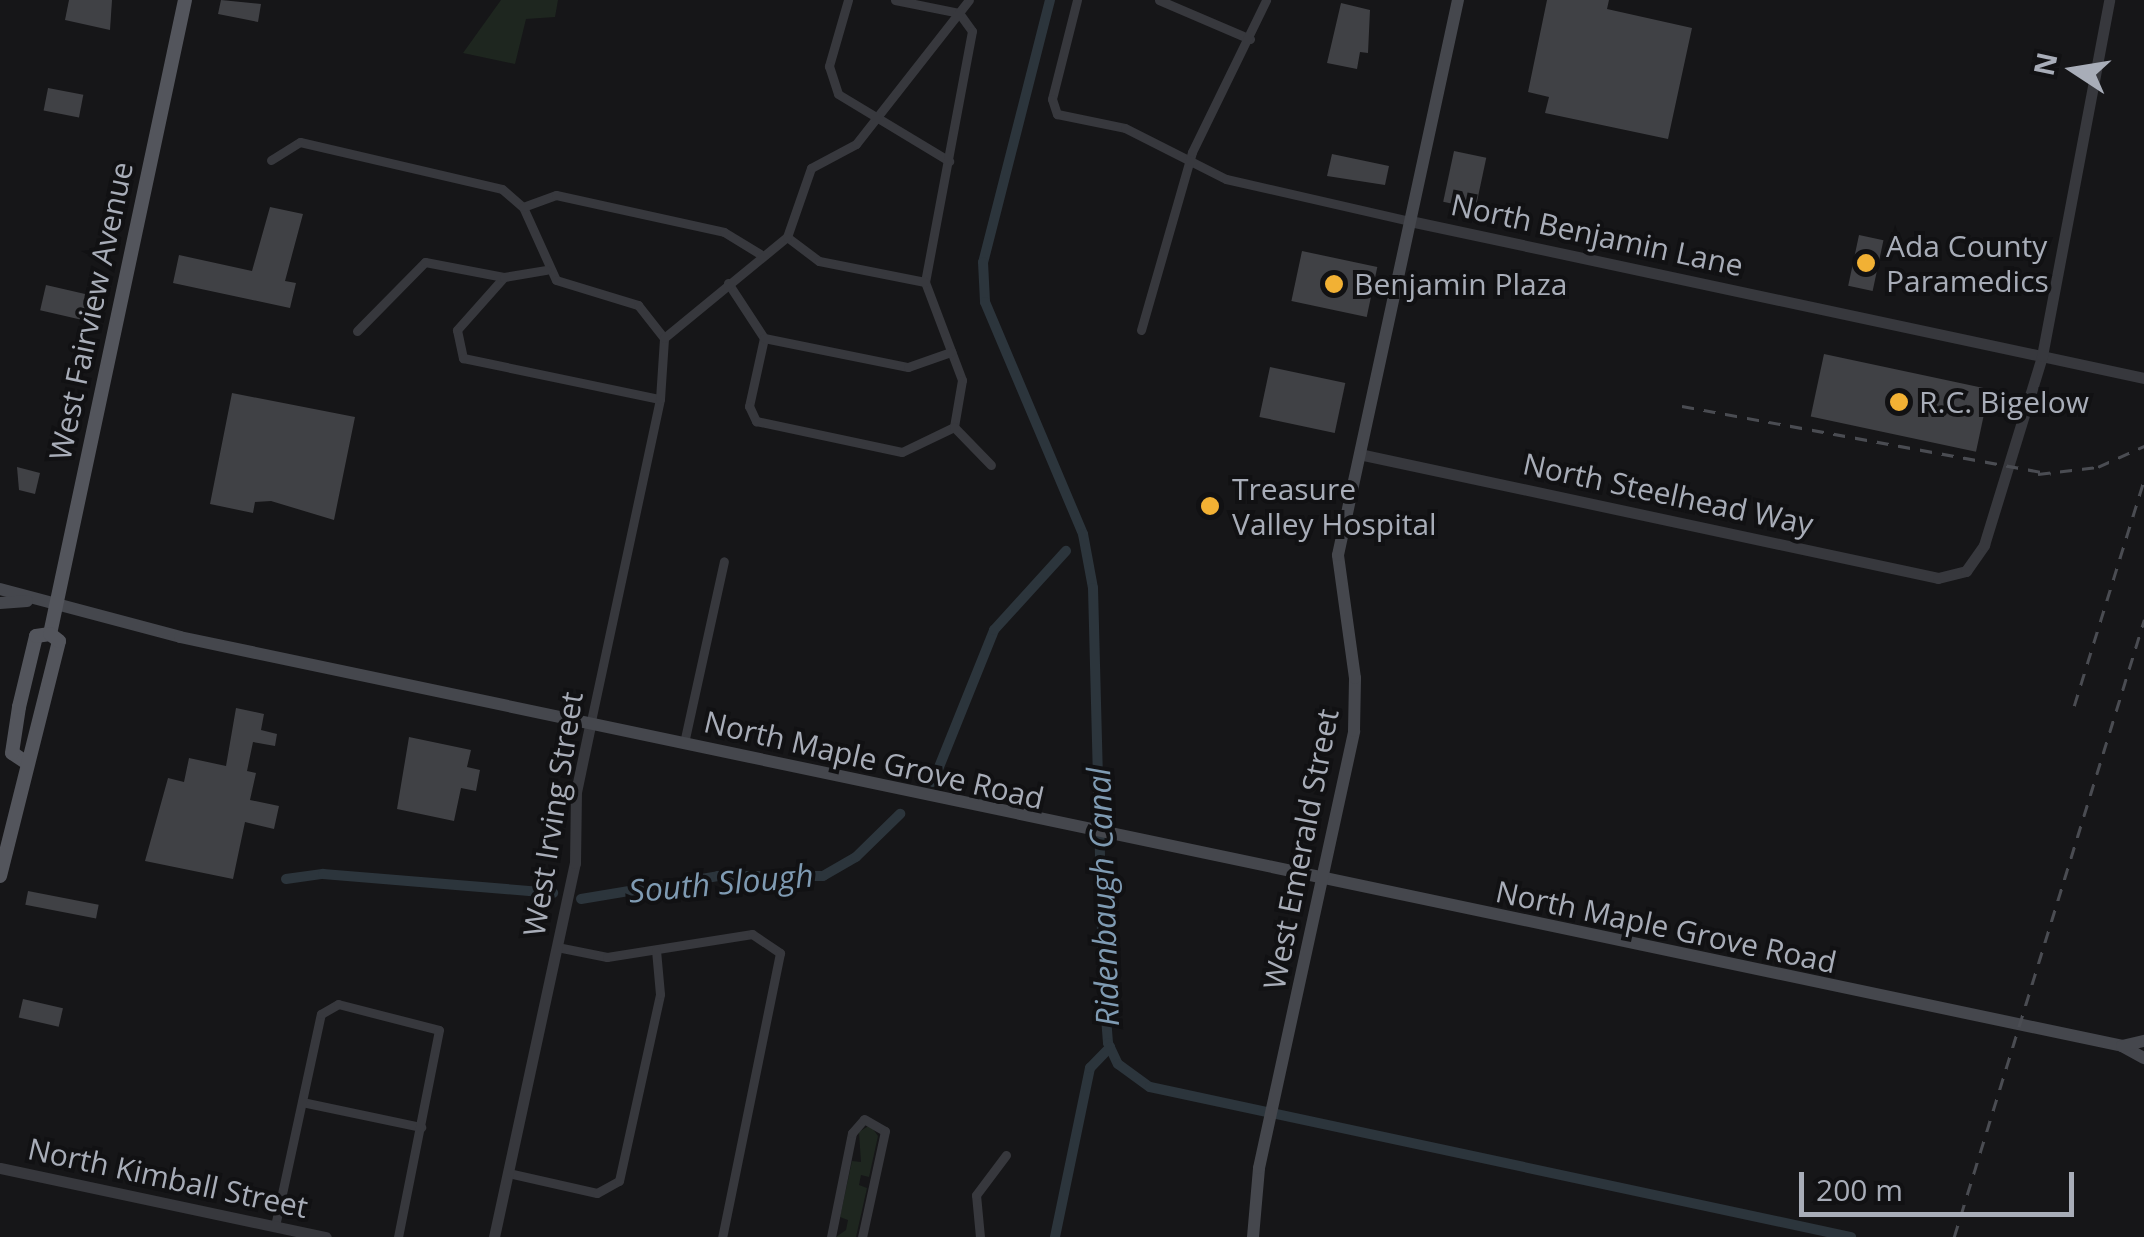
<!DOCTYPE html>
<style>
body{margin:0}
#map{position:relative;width:2144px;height:1237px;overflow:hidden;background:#161618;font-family:"Open Sans",sans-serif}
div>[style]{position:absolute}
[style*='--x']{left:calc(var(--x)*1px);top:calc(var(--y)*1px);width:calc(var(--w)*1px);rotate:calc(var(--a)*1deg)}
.green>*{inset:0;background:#1e261f}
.canal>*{height:10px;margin:-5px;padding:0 5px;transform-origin:5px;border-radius:5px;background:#2c353c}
.building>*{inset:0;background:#404145;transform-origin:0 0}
.minor>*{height:9px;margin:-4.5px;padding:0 4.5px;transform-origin:4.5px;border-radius:4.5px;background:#37383d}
.tertiary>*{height:11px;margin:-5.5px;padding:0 5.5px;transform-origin:5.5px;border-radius:5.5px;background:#37383d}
.secondary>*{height:12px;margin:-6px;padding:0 6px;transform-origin:6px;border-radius:6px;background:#45474d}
.primary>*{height:14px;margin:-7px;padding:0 7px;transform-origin:7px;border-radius:7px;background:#53555c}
.rail>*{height:2.5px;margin-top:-1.25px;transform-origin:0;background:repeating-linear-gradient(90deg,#4a4c52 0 12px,transparent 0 22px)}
.dots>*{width:28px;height:28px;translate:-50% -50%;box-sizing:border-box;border:5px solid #111113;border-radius:50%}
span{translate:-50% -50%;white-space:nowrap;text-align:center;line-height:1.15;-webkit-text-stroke:8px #111113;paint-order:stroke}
.street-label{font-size:30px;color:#a8adb8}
.poi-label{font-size:30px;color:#a8adb8}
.left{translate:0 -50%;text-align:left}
.water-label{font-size:32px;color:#7f9bb3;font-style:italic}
.north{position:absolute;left:2024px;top:20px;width:100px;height:100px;-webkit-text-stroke:8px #111113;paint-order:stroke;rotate:282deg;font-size:28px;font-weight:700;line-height:40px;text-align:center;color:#a8adb8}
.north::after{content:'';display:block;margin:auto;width:35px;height:45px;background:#a8adb8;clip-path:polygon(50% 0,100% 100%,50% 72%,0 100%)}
.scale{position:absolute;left:1799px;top:1172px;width:275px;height:45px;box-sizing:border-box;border:5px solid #a8adb8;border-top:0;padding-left:12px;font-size:30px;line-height:35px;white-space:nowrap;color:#a8adb8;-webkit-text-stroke:8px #111113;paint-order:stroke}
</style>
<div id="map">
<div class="green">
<i style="clip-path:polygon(501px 0,558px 0,555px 17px,526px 19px,515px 64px,463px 53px)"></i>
<i style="clip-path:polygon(870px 1125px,878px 1136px,869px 1177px,861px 1175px,859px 1185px,867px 1188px,856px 1237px,836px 1237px,846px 1230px,848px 1220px,840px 1217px,852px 1161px,861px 1162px,859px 1132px)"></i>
</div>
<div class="canal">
<i style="--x:1050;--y:0;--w:270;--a:104.3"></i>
<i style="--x:983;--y:262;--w:40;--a:87.1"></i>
<i style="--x:985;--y:302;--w:252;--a:67.1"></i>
<i style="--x:1083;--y:534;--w:55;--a:79.5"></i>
<i style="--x:1093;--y:588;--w:390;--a:88.5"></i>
<i style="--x:1103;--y:978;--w:65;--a:85.6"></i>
<i style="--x:1108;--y:1043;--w:23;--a:65"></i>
<i style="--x:1118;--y:1064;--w:39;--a:36"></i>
<i style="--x:1150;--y:1087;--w:717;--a:12.08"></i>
<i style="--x:933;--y:782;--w:164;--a:-68.1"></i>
<i style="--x:994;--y:630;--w:107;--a:-47.7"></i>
<i style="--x:286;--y:879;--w:37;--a:-8"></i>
<i style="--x:323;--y:874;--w:231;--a:4.7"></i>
<i style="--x:581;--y:899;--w:139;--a:-9.5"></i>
<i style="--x:718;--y:876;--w:105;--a:0"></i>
<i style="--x:823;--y:876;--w:38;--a:-30"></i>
<i style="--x:856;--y:857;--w:62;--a:-44.3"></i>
<i style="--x:1055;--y:1237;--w:173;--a:-78.3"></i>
<i style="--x:1090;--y:1068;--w:29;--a:-46"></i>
</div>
<div class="building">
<i style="clip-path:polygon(69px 0,112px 0,110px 30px,65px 20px)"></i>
<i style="clip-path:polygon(221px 0,261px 4px,258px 22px,218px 14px)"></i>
<i style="clip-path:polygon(1547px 0,1609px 0,1607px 9px,1692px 28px,1668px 139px,1545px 113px,1549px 97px,1528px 92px)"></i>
<i style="clip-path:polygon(1341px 3px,1370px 10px,1368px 53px,1360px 52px,1357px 69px,1327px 63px)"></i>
<i style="left:48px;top:88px;width:36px;height:23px;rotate:11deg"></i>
<i style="left:1454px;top:151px;width:33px;height:52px;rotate:12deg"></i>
<i style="clip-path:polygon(1332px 154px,1389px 166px,1385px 185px,1327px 176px)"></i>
<i style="clip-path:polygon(270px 207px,303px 214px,285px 281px,296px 283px,290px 308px,173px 283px,179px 255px,252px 271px)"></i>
<i style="left:1859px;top:235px;width:25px;height:52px;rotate:12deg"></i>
<i style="left:1302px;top:251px;width:77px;height:51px;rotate:12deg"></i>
<i style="left:46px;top:285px;width:49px;height:26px;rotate:13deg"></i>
<i style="left:1824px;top:354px;width:169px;height:64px;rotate:12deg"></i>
<i style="left:1270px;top:367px;width:77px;height:51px;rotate:12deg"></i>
<i style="clip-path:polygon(232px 393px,355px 417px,334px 520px,271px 501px,255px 502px,253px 513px,210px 504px)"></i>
<i style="clip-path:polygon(17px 467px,40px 473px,35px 494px,19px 490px)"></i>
<i style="clip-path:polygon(236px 708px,264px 714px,261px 730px,277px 734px,275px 746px,253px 742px,247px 771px,256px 773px,250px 800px,279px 806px,274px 829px,245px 822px,233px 879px,145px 861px,168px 778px,184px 782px,189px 758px,226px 766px)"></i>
<i style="clip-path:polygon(409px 737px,471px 750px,467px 767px,480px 770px,476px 791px,461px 788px,454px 821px,397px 809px)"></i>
<i style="left:28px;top:891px;width:72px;height:14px;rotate:11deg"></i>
<i style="left:23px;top:999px;width:41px;height:19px;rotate:13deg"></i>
</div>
<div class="minor">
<i style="--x:848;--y:0;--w:69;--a:106.1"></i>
<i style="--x:829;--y:66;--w:29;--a:72"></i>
<i style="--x:838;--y:94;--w:130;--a:31.1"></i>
<i style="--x:895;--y:0;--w:65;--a:11.5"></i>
<i style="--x:959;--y:13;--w:22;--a:54"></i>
<i style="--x:972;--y:31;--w:255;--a:100.6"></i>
<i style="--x:925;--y:282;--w:105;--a:69.3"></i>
<i style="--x:962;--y:380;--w:48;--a:99.7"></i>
<i style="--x:1077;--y:0;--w:102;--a:104.2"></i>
<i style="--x:1052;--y:99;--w:16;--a:72"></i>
<i style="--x:1057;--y:114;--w:69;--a:11.6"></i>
<i style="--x:1125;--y:128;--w:113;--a:26.8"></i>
<i style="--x:1226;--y:179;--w:189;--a:12.9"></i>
<i style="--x:1159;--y:0;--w:99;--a:23.2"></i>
<i style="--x:271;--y:160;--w:34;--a:-32"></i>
<i style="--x:300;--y:142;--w:207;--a:13.1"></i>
<i style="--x:502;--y:189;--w:28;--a:41"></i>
<i style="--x:523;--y:207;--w:80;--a:65.7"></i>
<i style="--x:556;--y:280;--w:86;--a:17"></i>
<i style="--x:638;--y:305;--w:42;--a:51.8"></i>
<i style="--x:523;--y:207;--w:35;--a:-20"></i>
<i style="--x:556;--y:195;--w:172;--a:12.4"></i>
<i style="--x:724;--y:232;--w:42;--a:31.4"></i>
<i style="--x:787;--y:237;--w:40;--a:37"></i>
<i style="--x:819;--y:261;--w:108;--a:11.2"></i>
<i style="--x:504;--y:277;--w:71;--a:131.6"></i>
<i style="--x:457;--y:330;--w:29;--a:78"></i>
<i style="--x:463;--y:358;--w:201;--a:11.8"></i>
<i style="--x:728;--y:283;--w:66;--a:56.8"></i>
<i style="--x:764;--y:338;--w:70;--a:102.4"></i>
<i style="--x:749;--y:406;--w:17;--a:65"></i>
<i style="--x:756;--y:421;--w:149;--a:12"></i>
<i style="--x:902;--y:452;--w:58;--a:-25.7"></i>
<i style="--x:1141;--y:330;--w:185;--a:-74"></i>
<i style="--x:1192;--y:152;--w:169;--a:-64"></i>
<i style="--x:357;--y:331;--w:97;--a:-45.4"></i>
<i style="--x:425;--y:262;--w:80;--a:10.8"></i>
<i style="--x:504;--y:277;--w:43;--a:-9.5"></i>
<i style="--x:764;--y:338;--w:147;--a:11.4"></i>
<i style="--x:908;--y:367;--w:46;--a:-19.2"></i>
<i style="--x:954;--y:427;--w:53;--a:45.8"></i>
<i style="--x:591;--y:721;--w:329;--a:-77.9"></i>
<i style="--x:660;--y:399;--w:61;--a:-86.2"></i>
<i style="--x:664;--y:338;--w:159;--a:-39.4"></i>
<i style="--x:787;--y:237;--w:73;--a:-70.8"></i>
<i style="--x:811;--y:168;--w:51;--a:-28.1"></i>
<i style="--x:856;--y:144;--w:183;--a:-51.9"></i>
<i style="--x:684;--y:743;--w:186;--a:-77.6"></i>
<i style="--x:557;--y:947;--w:51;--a:11.3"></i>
<i style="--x:607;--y:957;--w:147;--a:-9"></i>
<i style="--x:752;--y:934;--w:34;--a:34"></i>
<i style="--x:780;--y:953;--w:290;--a:101.5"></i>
<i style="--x:302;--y:1102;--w:122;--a:11.9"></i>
<i style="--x:508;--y:1173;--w:91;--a:12.7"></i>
<i style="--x:597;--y:1193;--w:25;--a:-29"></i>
<i style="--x:619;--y:1181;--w:191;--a:-77.6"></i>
<i style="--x:660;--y:994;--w:44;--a:-95.2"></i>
<i style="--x:275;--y:1226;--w:217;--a:-77.8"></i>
<i style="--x:321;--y:1014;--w:20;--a:-30"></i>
<i style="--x:338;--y:1004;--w:104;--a:14.4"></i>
<i style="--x:439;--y:1030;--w:211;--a:101.2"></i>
<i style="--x:831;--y:1237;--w:106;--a:-78.6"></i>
<i style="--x:852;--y:1133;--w:18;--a:-49"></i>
<i style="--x:864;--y:1119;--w:24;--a:30"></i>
<i style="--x:885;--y:1131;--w:108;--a:102.2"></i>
<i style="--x:980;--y:1237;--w:42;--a:-95.4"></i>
<i style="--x:976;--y:1195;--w:50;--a:-53.1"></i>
</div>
<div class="tertiary">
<i style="--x:1410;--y:221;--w:751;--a:12.07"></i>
<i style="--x:1359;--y:454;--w:592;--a:12.09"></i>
<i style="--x:1938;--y:578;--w:29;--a:-14"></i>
<i style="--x:1966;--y:571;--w:32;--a:-55"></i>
<i style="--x:1984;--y:545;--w:198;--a:-72.9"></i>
<i style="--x:2042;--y:356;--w:362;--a:-79.3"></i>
<i style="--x:0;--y:1168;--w:333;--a:12"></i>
<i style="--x:494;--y:1237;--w:383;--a:-77.8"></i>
<i style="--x:575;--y:863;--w:71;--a:-89.2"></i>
<i style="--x:576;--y:792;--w:73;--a:-78.1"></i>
</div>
<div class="secondary">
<i style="--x:0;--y:589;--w:186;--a:14.9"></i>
<i style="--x:180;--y:637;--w:1985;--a:11.89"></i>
<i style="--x:2122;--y:1046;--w:25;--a:29"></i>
<i style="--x:0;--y:603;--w:27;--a:-4"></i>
<i style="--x:2122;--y:1046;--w:23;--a:-13"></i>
<i style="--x:1253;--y:1237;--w:69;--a:-85"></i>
<i style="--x:1259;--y:1168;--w:447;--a:-77.7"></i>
<i style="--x:1354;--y:731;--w:53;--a:-88.9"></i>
<i style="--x:1355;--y:678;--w:124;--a:-97.9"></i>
<i style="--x:1338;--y:555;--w:568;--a:-77.8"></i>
</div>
<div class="primary">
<i style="--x:50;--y:634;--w:648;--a:-77.98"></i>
<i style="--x:24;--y:761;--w:14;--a:-146"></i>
<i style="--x:12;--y:753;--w:47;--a:-81.3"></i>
<i style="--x:19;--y:707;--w:73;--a:-76.5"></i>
<i style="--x:36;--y:636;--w:14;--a:-8"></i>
<i style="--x:0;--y:876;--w:242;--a:-75.9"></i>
<i style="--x:59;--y:641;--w:11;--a:-142"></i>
</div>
<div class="rail">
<i style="--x:1682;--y:406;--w:375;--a:10.4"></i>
<i style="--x:2038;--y:474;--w:60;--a:-6.7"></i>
<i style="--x:2098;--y:467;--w:51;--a:-24.5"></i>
<i style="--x:2074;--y:706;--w:237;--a:-72.8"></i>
<i style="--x:1954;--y:1237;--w:646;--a:-72.88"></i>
</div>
<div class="dots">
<i style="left:1866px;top:263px;background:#f2b134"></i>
<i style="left:1334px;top:284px;background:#f2b134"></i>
<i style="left:1899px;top:402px;background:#f2b134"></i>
<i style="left:1210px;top:506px;background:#f2b134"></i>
</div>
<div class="street-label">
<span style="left:1597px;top:235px;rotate:12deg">North Benjamin Lane</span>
<span style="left:91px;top:311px;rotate:-78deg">West Fairview Avenue</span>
<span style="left:1668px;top:494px;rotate:12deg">North Steelhead Way</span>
<span style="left:874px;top:760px;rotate:13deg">North Maple Grove Road</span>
<span style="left:553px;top:814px;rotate:-81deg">West Irving Street</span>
<span style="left:1301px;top:849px;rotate:-79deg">West Emerald Street</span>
<span style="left:1666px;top:927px;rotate:12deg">North Maple Grove Road</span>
<span style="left:168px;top:1178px;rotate:12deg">North Kimball Street</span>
</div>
<div class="poi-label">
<span class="left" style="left:1886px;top:263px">Ada County<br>Paramedics</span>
<span class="left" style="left:1354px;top:284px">Benjamin Plaza</span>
<span class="left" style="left:1919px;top:402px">R.C. Bigelow</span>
<span class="left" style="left:1232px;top:506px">Treasure<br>Valley Hospital</span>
</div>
<div class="water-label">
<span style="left:721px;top:883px;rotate:-5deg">South Slough</span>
<span style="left:1103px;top:897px;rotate:-92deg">Ridenbaugh Canal</span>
</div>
<div class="north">N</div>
<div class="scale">200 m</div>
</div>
